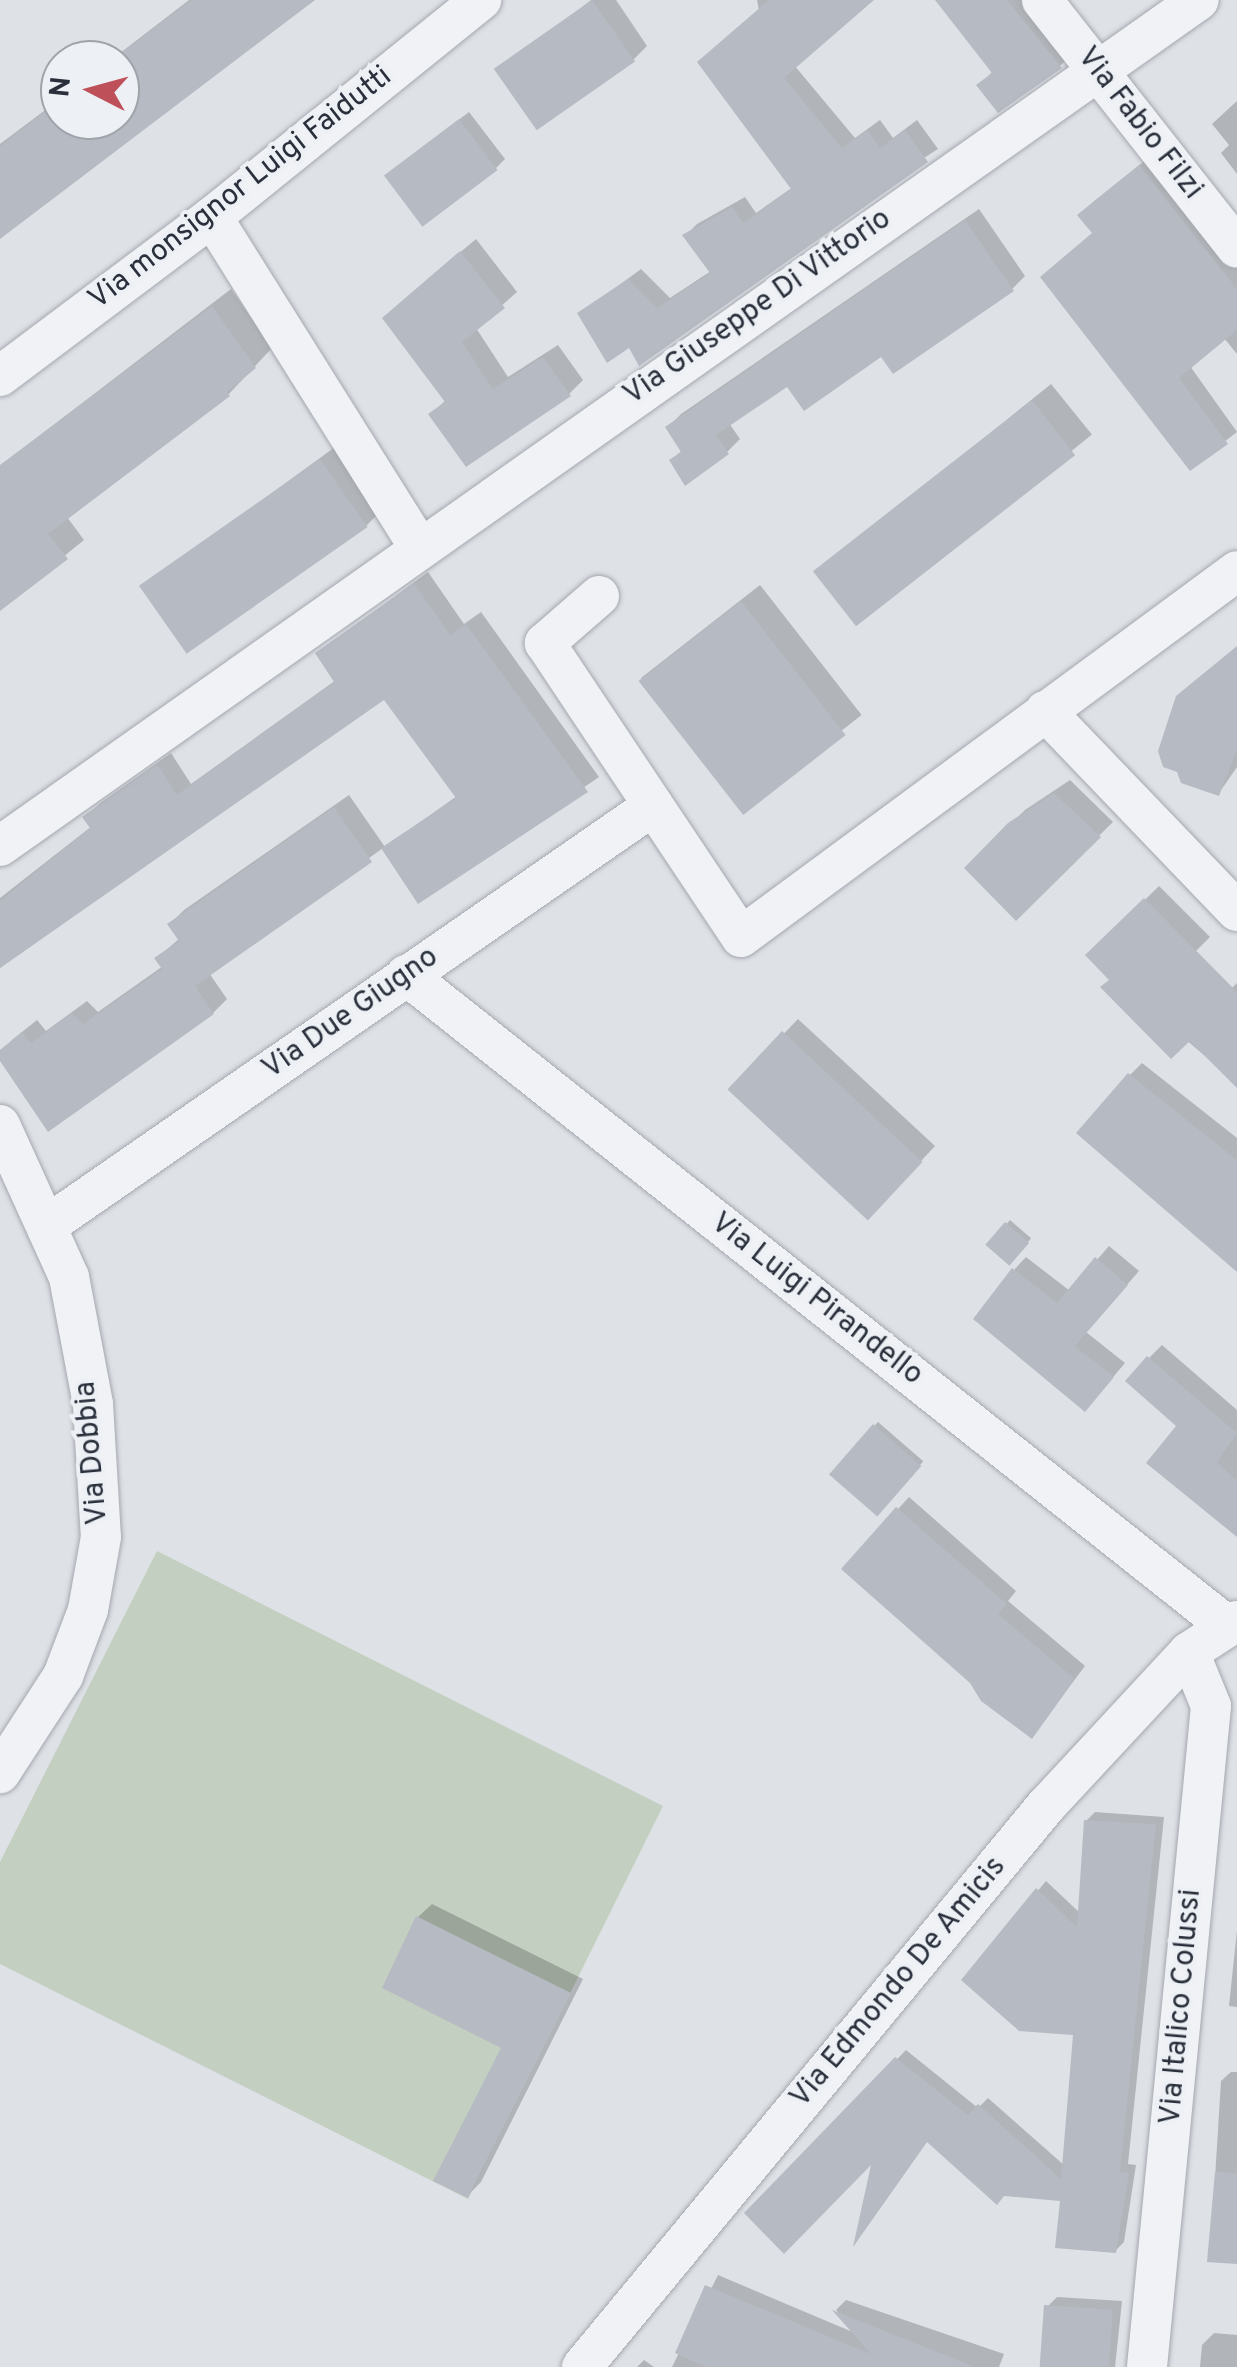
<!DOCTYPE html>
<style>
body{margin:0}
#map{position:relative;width:1237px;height:2367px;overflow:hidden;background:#dee1e6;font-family:Overpass,sans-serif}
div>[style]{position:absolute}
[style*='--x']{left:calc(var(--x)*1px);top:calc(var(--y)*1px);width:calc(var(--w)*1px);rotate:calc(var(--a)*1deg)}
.green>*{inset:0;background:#c3cfc0}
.shadow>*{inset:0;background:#0003;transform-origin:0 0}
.building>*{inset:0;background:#b6bac2;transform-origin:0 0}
.roads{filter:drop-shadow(0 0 2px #a4a8af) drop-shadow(0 0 2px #a4a8af)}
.minor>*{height:40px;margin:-20px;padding:0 20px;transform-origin:20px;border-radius:20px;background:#f1f2f5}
span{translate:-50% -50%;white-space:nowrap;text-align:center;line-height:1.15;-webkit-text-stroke:8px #edf0f4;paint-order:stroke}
.street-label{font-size:30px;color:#292f3b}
.north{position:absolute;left:40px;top:40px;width:100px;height:100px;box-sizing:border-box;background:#edf0f4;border:2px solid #9fa3aa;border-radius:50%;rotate:276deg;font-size:28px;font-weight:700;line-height:40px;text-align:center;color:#292f3b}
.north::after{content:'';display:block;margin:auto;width:35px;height:45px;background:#be505a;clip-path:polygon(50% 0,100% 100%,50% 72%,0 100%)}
</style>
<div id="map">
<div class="green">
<i style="clip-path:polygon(157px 1551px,663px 1806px,468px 2199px,0 1964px,0 1862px)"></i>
</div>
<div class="shadow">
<i style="clip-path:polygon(189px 0,311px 0,0 236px,0 144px,60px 99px,60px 120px,120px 120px,120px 60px,111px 60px)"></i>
<i style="clip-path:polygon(591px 0,616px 0,647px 46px,633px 60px,500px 72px)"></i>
<i style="clip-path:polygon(757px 0,870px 0,794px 65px,855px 138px,880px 120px,893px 138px,917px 120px,938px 149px,630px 345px,580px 314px,641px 269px,670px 298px,711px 271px,686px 235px,697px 224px,745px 197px,756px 213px,793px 187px)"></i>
<i style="clip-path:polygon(957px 0,1032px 0,1074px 52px,1060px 66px,980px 85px,993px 71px)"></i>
<i style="clip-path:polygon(1237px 101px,1237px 174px,1221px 153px,1229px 145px,1212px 124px)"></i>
<i style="clip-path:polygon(469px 112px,505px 159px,496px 168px,397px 167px)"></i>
<i style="clip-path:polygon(1152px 155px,1237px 264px,1237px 354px,1224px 338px,1190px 366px,1237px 432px,1190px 468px,1092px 203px)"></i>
<i style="clip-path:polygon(979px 209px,1025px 276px,1012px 289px,882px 354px,788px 384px,729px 423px,740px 439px,727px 452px,672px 461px,682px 450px,668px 427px,681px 414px)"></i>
<i style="clip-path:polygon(476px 239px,517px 292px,476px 328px,508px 377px,558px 345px,583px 380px,569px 394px,431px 414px,447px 399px,399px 304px)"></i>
<i style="clip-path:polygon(231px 289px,272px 348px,228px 395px,67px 517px,84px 540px,0 608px,0 466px)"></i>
<i style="left:1051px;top:384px;width:65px;height:300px;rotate:51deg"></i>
<i style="clip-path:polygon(335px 447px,380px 512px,367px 525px,143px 587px)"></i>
<i style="clip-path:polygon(428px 572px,464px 624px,481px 612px,599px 777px,418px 901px,383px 848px,209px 973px,227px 999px,213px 1013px,48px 1128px,0 1056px,12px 1040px,37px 1020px,46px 1031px,87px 1001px,98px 1012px,163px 966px,157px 958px,180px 938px,170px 924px,184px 910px,349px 795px,385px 847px,457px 796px,384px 696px,0 968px,0 898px,92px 826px,86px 817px,99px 804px,171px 753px,191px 784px,336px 680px,318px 653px)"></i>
<i style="left:760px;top:585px;width:165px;height:151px;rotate:52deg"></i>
<i style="clip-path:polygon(1237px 647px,1237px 767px,1219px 793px)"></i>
<i style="clip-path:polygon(1070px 780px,1113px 822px,1016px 917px,967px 868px,1025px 810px)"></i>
<i style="clip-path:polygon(1159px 886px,1210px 937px,1167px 980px,1202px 1016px,1237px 983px,1237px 1084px,1089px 955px)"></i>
<i style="clip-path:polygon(798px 1019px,935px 1146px,882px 1203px,731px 1089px)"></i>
<i style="clip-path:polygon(1142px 1063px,1237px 1138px,1237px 1251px,1130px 1075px)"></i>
<i style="left:1010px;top:1220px;width:28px;height:31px;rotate:41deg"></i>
<i style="clip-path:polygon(1109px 1246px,1139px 1271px,1086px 1332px,1125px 1363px,1097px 1396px,1014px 1270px,1026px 1257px,1070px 1291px)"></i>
<i style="clip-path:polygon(1162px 1345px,1237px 1410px,1237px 1534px,1149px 1358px)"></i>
<i style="left:878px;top:1422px;width:60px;height:69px;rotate:41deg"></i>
<i style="clip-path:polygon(909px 1497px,1016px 1591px,1008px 1601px,1085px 1666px,1032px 1736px,898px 1509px)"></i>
<i style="clip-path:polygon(1095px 1812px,1164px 1817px,1128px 2164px,1136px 2165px,1124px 2242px,1115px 2251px,1062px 2199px,928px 2140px,861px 2235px,876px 2157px,748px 2213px,906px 2050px,978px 2108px,988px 2098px,1065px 2166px,1075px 2032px,964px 1979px,1046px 1881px,1081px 1914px,1086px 1821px)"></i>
<i style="clip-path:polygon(432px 1904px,583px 1979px,481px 2182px,468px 2195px,504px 2047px,418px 1917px)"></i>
<i style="clip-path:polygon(1237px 1930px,1237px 2007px,1229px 2006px)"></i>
<i style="clip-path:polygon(1231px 2072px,1237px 2072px,1237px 2262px,1210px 2259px,1221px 2081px)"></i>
<i style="clip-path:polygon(718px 2275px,855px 2333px,836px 2310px,846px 2300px,1004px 2354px,999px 2367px,672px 2367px)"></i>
<i style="clip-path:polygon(1057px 2297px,1122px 2301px,1115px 2367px,1042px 2367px,1048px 2306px)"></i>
<i style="clip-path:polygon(1214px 2333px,1237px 2335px,1237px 2367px,1200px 2367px,1202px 2345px)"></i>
<i style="clip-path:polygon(644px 2360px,654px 2367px,637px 2367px)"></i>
</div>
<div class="building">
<i style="clip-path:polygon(191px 0,315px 0,0 239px,0 146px,60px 100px,60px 120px,120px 120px,120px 54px)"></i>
<i style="left:592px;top:0;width:75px;height:120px;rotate:55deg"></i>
<i style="clip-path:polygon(769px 0,874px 0,784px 78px,842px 148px,867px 130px,880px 148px,905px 130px,928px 162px,639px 366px,629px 348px,607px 363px,577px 313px,628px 279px,657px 308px,710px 273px,682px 235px,732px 207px,743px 223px,791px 189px,697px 62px)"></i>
<i style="clip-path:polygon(935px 0,1007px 0,1062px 68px,998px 113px,976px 85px,992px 73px)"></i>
<i style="left:459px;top:119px;width:64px;height:94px;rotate:53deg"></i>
<i style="clip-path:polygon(1139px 165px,1237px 289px,1237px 330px,1179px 378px,1228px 444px,1190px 471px,1040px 277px,1092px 233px,1077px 215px)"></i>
<i style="clip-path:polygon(965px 220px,1014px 291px,893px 374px,881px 357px,804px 411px,787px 387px,716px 435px,729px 454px,685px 486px,669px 460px,681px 452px,665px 427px)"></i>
<i style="clip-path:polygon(460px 251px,505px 308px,462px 342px,493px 389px,543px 357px,571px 396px,466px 467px,428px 414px,445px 402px,382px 318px)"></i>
<i style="clip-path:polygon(212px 306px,256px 368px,227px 392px,230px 396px,48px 534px,68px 559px,0 611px,0 465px)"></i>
<i style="left:1032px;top:400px;width:70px;height:278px;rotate:52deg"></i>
<i style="left:320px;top:459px;width:83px;height:221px;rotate:55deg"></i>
<i style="clip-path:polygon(414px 583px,450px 635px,466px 624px,588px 792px,418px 904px,381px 848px,456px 798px,384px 700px,0 968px,0 901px,90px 828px,82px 817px,157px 764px,177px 795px,334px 682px,315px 653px)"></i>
<i style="left:741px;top:601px;width:170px;height:130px;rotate:52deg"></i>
<i style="clip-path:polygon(1237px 646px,1237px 749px,1219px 796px,1181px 783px,1177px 772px,1163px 767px,1158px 751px,1176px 696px)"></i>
<i style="clip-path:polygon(1054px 793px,1101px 837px,1016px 921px,964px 868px,1008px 823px)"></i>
<i style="clip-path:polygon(334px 807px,372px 862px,195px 986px,214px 1014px,48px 1132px,0 1061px,0 1050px,22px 1032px,31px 1043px,72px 1013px,83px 1024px,162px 969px,154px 958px,179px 941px,167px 924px)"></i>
<i style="clip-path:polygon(1144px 898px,1237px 992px,1237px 1088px,1190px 1041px,1171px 1059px,1100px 987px,1109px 980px,1085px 955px)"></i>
<i style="left:782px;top:1031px;width:192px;height:80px;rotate:43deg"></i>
<i style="clip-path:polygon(1128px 1073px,1237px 1160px,1237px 1272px,1076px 1133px)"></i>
<i style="left:1005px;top:1222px;width:32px;height:30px;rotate:41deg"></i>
<i style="clip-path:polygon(1095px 1257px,1128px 1285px,1075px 1346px,1114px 1377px,1085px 1412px,973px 1319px,1012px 1268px,1057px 1303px)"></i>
<i style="clip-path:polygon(1147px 1356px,1237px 1433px,1217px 1462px,1237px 1481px,1237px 1537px,1146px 1463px,1176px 1426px,1125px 1381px)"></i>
<i style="left:873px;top:1424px;width:64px;height:67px;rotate:41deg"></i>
<i style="clip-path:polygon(896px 1507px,1007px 1604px,998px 1614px,1075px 1679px,1032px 1739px,981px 1701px,970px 1683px,841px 1569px)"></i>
<i style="clip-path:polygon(1084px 1820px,1156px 1824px,1120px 2172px,1129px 2173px,1116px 2253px,1055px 2248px,1060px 2201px,1004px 2196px,997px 2205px,927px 2142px,853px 2247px,871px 2165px,784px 2254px,744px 2213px,895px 2057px,968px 2115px,978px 2104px,1061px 2179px,1073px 2035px,1019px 2031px,961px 1980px,1036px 1888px,1077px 1927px)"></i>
<i style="clip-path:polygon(416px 1916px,571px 1993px,468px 2198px,433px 2181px,501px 2048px,382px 1988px)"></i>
<i style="clip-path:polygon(1215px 2172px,1237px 2173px,1237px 2264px,1207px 2262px)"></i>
<i style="clip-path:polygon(705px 2285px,871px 2354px,832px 2310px,975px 2367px,706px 2367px,675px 2353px)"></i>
<i style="left:1044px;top:2305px;width:69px;height:62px;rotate:4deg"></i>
</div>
<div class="roads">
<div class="minor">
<i style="--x:1042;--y:0;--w:315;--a:51.8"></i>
<i style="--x:212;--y:217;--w:391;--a:57.9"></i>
<i style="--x:0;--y:376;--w:265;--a:-36.9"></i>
<i style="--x:212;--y:217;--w:346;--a:-38.9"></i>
<i style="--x:599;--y:596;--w:72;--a:139"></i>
<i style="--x:545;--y:643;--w:353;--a:56.3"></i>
<i style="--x:741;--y:937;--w:616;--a:-36.42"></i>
<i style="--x:1045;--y:711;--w:277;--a:46.2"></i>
<i style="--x:0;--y:846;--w:1467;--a:-35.21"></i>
<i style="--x:406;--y:975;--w:1046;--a:38.4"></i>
<i style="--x:0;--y:1125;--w:167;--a:65.6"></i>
<i style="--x:69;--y:1277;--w:129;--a:79.3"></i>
<i style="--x:93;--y:1404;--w:133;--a:86.6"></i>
<i style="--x:101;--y:1537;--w:74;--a:100.1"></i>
<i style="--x:88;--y:1610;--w:71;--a:110.7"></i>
<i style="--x:63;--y:1676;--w:116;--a:123"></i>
<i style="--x:49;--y:1224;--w:735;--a:-34.69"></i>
<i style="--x:582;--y:2367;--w:728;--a:-50.41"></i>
<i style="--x:1046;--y:1806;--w:210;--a:-47.1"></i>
<i style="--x:1189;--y:1652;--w:57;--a:-32.9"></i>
<i style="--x:1147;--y:2367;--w:664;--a:-84.47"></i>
<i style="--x:1211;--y:1706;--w:58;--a:-112.2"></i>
</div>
</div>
<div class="street-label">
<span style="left:1139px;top:124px;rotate:52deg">Via Fabio Filzi</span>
<span style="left:241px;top:189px;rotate:-38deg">Via monsignor Luigi Faidutti</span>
<span style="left:758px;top:308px;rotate:-35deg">Via Giuseppe Di Vittorio</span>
<span style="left:351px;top:1014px;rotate:-35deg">Via Due Giugno</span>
<span style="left:816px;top:1300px;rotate:38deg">Via Luigi Pirandello</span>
<span style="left:93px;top:1453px;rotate:-95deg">Via Dobbia</span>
<span style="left:899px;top:1983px;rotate:-50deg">Via Edmondo De Amicis</span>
<span style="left:1182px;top:2007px;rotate:-85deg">Via Italico Colussi</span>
</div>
<div class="north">N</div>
</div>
